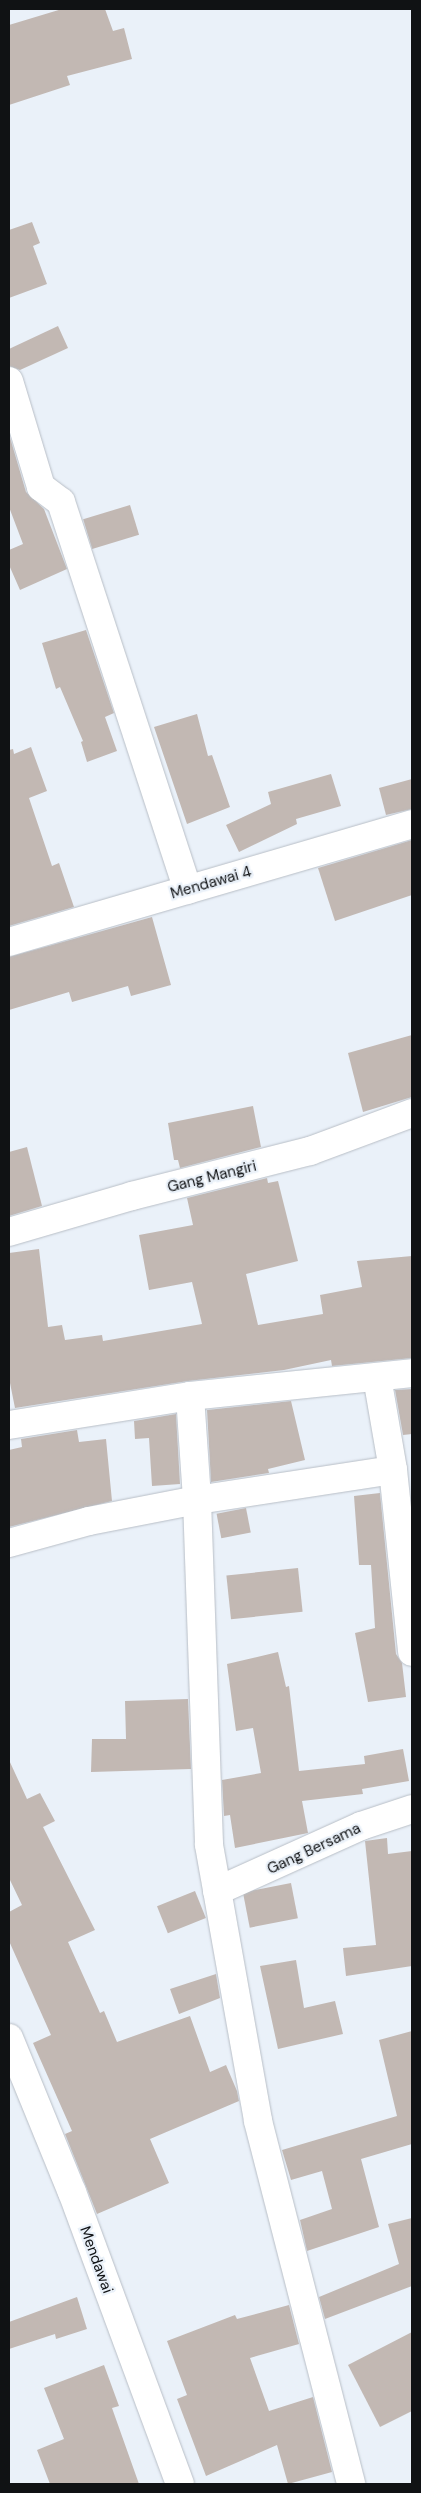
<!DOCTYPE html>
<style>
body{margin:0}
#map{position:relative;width:421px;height:2493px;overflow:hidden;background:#eaf1f9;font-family:"DM Sans",sans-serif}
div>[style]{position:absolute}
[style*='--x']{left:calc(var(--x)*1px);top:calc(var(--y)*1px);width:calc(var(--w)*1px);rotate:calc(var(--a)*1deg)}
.building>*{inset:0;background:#c2b8b3;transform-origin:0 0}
.roads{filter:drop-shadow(0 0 1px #b8bec6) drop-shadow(0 0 1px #b8bec6)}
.street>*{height:28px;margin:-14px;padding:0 14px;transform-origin:14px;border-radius:14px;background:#fff}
span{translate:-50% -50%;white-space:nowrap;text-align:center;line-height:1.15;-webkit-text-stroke:4.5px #eaf1f9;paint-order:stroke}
.street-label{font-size:15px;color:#101214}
.frame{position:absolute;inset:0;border:10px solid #101214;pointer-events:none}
</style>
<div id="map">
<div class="building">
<i style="clip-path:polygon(62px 9px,105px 9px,113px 31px,124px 28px,132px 59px,67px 76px,70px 85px,9px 105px,9px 25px)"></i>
<i style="clip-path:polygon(32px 222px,40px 243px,33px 246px,47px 284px,9px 298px,9px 230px)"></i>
<i style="clip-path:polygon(58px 326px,68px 348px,20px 370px,9px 366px,9px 349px)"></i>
<i style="clip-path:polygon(9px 434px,26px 492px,44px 509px,67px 569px,20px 590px,9px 565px,9px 550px,23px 544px,9px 507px)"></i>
<i style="left:130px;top:505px;width:31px;height:49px;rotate:73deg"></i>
<i style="clip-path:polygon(86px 630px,114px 713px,105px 717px,117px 751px,87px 762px,81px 742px,83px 741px,60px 687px,56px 689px,42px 643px)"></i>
<i style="clip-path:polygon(197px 714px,208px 756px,212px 755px,230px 807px,187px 824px,154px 727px)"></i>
<i style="clip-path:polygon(31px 747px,47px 791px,29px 798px,52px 866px,59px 863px,74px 907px,9px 926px,9px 750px,13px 749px,14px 754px)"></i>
<i style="clip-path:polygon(331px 774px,341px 806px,296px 819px,297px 824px,239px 852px,226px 825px,271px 804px,268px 792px)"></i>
<i style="clip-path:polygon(412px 779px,412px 809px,386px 815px,379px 788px)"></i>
<i style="clip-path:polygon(412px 840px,412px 895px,335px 921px,318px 868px)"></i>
<i style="clip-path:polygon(152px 917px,171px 985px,131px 996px,128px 986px,72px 1002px,69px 992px,9px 1010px,9px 957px)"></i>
<i style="clip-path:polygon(412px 1035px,412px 1097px,363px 1112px,348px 1053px)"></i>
<i style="clip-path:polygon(253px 1106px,261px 1147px,180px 1168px,178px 1160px,174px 1160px,168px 1123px)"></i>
<i style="clip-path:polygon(27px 1147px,42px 1206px,9px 1216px,9px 1152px)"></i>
<i style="clip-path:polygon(267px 1178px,268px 1183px,278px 1181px,298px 1261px,246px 1274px,258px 1325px,323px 1314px,320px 1295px,362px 1287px,357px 1261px,412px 1256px,412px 1358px,332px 1366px,331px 1360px,284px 1370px,188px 1381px,15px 1408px,9px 1378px,9px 1253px,39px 1249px,48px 1327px,62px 1325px,65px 1340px,102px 1335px,103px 1341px,202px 1324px,192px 1282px,149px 1290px,139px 1235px,193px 1225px,187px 1198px)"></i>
<i style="clip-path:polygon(412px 1389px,412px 1434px,403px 1435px,395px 1390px)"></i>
<i style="clip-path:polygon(291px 1401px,305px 1460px,268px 1469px,269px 1473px,211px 1482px,207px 1410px)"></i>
<i style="clip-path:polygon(176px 1414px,180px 1484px,152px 1486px,149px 1438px,135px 1439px,134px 1421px)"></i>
<i style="clip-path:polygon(77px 1430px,79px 1442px,106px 1439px,112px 1501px,9px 1527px,9px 1450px,22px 1447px,21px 1439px)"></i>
<i style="clip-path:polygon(380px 1493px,396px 1654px,402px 1663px,406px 1697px,368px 1702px,355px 1633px,375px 1628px,371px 1565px,359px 1565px,354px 1496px)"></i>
<i style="left:246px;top:1508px;width:25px;height:30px;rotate:79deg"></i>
<i style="left:298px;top:1568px;width:44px;height:72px;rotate:84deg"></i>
<i style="clip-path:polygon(278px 1652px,286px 1687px,289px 1686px,299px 1771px,365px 1764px,364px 1756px,403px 1749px,409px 1781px,362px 1789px,363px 1794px,302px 1801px,308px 1833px,235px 1848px,230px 1815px,224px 1816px,222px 1780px,261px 1773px,253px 1728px,236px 1731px,227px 1664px)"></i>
<i style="clip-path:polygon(188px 1699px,191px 1769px,91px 1772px,92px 1739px,126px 1739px,125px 1701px)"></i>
<i style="clip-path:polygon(9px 1760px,27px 1799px,40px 1793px,55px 1821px,43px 1827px,95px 1930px,68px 1942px,100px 2013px,104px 2011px,117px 2042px,190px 2016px,210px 2072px,226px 2065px,237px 2091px,239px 2101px,150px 2139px,169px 2183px,97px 2214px,65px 2134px,72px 2131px,33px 2043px,51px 2035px,9px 1941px,9px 1912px,22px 1905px,9px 1878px)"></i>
<i style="clip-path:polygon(387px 1838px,388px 1854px,412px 1851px,412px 1966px,346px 1976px,343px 1948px,376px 1945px,365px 1841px)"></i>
<i style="left:291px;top:1883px;width:36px;height:49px;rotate:79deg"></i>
<i style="left:195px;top:1891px;width:29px;height:41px;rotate:68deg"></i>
<i style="clip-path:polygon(296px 1960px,304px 2008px,335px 2001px,343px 2034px,278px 2049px,260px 1966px)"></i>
<i style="clip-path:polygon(216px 1974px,220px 1998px,179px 2014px,170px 1989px)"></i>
<i style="clip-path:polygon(412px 2031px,412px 2144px,361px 2159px,379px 2227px,307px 2251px,300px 2220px,332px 2209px,322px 2171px,291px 2180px,282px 2150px,397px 2116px,379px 2040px)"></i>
<i style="clip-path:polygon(412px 2218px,412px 2286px,325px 2319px,319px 2297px,399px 2264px,388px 2224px)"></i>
<i style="clip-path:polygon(77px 2297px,87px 2329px,56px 2339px,55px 2334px,9px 2349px,9px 2322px)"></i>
<i style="clip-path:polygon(289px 2305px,299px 2344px,250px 2358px,269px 2411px,313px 2397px,332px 2472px,288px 2484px,277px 2445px,206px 2476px,177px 2399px,187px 2395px,167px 2341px,235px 2315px,237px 2319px)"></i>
<i style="clip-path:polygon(412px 2332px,412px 2411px,380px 2427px,348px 2365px)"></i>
<i style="clip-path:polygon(104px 2365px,119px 2406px,112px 2408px,139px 2484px,50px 2484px,37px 2450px,64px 2439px,44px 2388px)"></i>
</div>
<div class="roads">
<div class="street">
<i style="--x:9;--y:381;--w:111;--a:73.2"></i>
<i style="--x:41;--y:487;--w:25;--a:37"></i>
<i style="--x:61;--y:502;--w:408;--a:71.9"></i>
<i style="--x:9;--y:942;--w:420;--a:-16.3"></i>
<i style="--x:9;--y:1232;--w:128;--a:-16.3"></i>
<i style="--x:132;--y:1196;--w:184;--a:-14.2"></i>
<i style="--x:310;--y:1151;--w:109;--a:-20.4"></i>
<i style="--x:377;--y:1377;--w:94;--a:80.2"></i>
<i style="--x:393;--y:1470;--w:183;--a:84"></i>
<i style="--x:190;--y:1396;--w:104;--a:86.1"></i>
<i style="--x:197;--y:1500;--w:345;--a:88"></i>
<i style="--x:209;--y:1845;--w:280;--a:79.9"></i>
<i style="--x:258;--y:2121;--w:375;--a:75.6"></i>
<i style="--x:9;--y:1425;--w:183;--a:-9.1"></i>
<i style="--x:190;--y:1396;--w:223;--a:-5.9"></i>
<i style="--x:9;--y:1543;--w:83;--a:-15.4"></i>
<i style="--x:89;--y:1521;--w:110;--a:-11"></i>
<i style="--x:197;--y:1500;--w:198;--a:-8.7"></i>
<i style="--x:217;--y:1891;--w:158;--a:-24.3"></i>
<i style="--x:361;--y:1826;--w:54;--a:-18.4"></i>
<i style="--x:9;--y:2038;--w:166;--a:67.8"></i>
<i style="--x:72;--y:2192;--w:311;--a:69.7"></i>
</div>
</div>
<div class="street-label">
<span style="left:211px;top:883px;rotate:-16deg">Mendawai 4</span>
<span style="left:212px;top:1177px;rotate:-14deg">Gang Mangiri</span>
<span style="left:314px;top:1849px;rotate:-25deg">Gang Bersama</span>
<span style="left:96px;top:2260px;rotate:70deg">Mendawai</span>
</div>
<div class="frame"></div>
</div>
